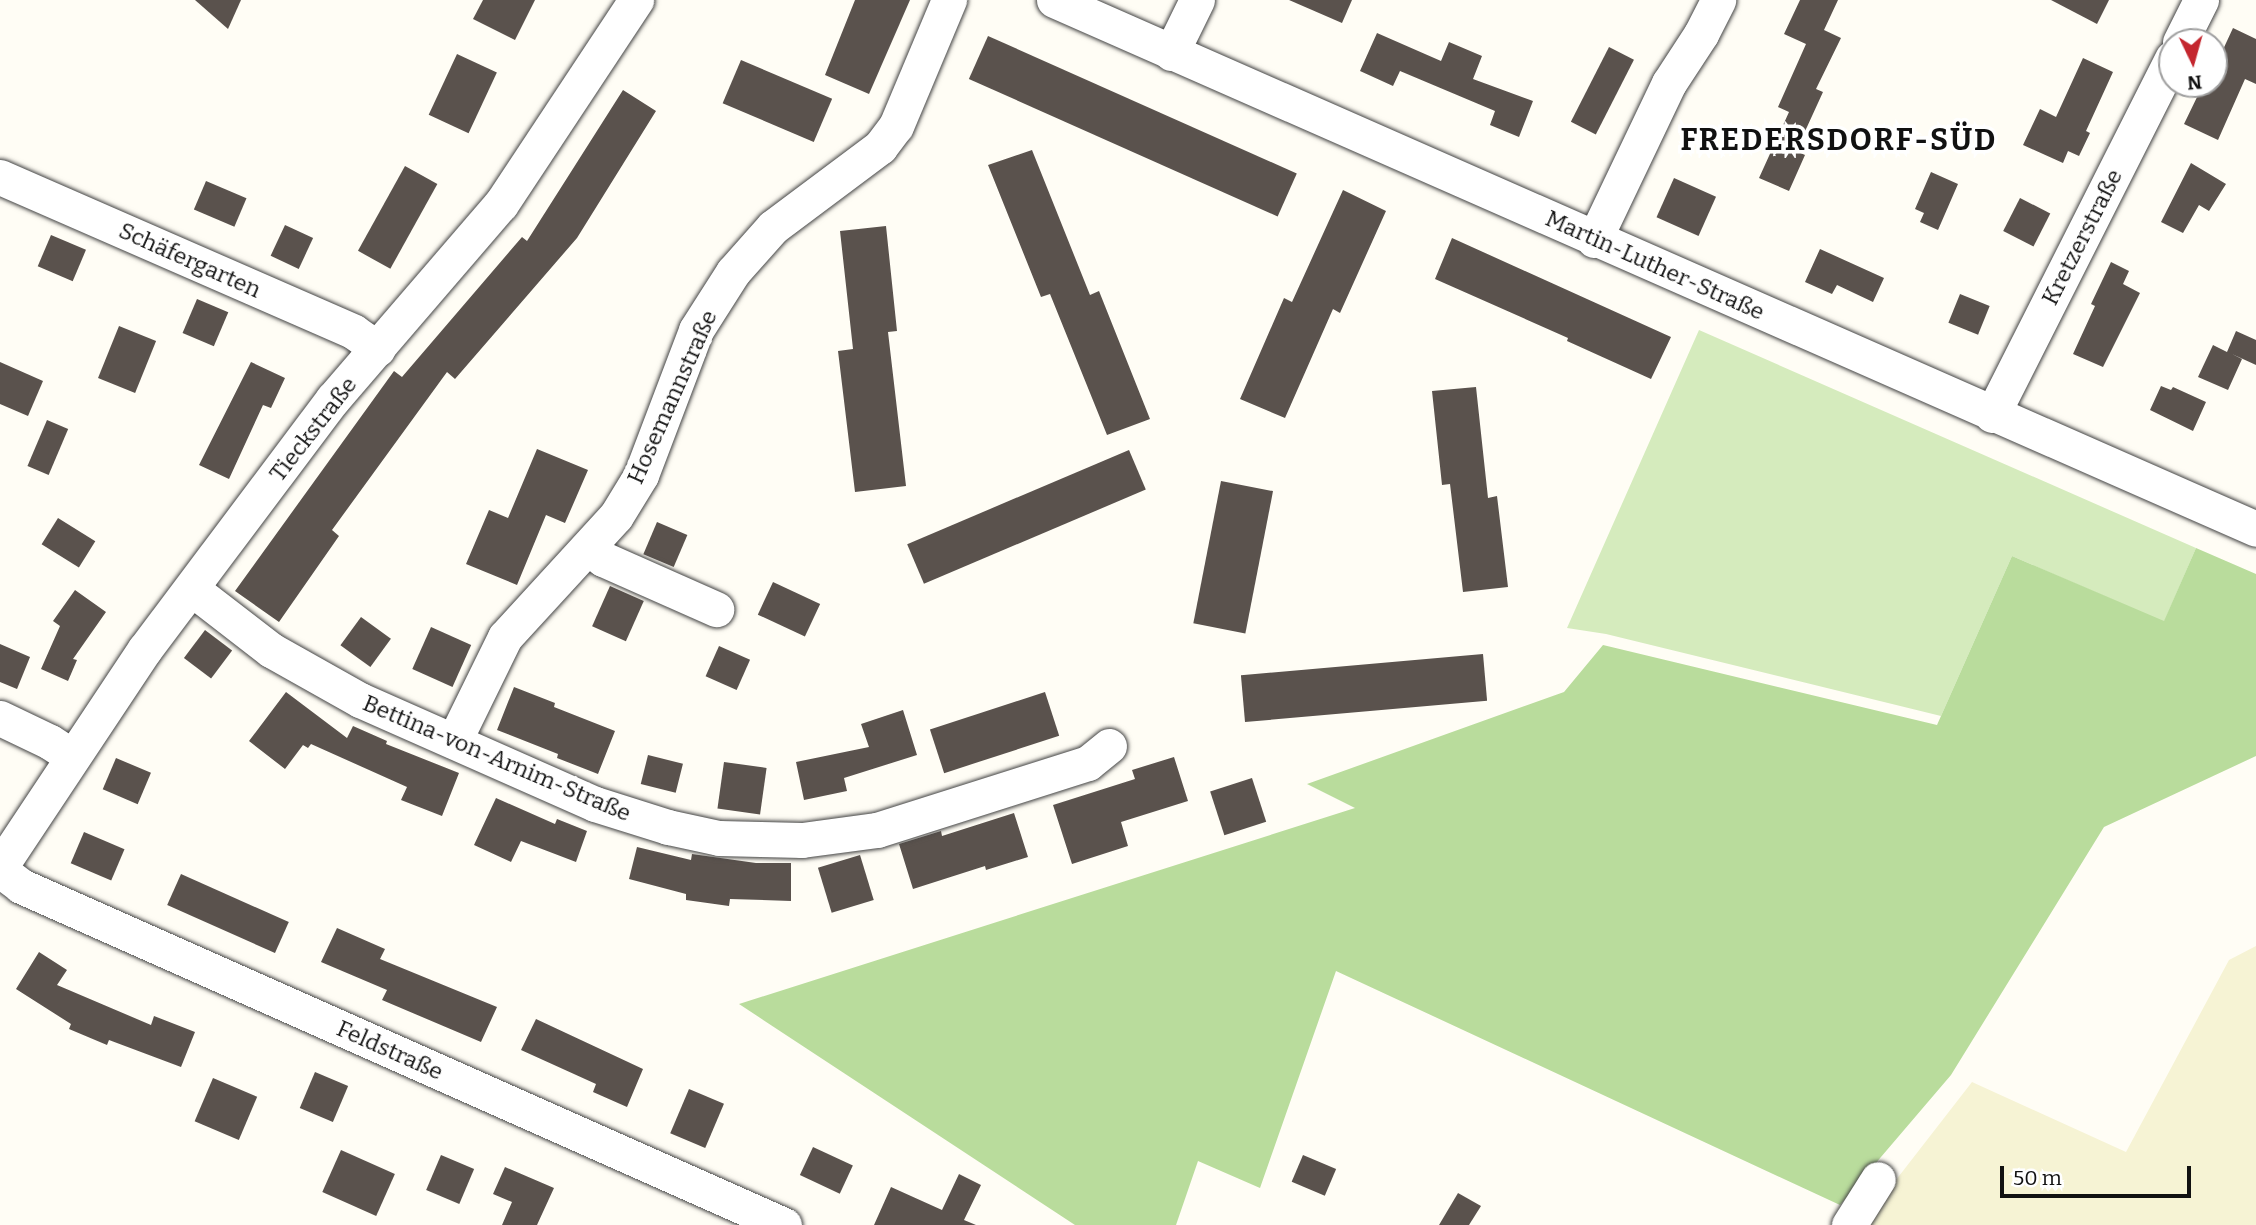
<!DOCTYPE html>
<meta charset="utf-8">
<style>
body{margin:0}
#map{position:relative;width:2256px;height:1225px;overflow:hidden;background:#fffdf5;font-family:Bitter,serif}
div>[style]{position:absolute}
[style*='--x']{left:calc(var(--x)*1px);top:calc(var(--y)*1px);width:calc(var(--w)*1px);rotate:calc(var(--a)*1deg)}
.farmland>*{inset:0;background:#f6f3d4}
.green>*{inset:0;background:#d5ebbd}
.forest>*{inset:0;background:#b9dc9c}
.building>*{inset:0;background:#5a524d;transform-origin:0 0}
.roads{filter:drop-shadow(0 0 2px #444) drop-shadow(0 0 2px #444)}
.minor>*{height:35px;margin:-17.5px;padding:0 17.5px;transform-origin:17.5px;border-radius:17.5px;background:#fff}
span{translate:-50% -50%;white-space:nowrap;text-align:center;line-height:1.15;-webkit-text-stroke:7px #fff;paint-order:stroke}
.street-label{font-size:23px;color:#111}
.district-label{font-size:30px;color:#111;font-weight:700;letter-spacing:2px}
.north{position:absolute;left:2158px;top:28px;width:70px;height:70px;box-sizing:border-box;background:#fff;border:2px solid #a0a0a0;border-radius:50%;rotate:175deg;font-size:19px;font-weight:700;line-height:28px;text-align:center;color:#111}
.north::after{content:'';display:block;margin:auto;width:24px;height:32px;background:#c4262e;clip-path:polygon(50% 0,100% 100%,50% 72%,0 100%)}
.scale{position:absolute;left:2000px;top:1166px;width:191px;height:32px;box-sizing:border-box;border:4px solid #111;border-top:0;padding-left:9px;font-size:21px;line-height:24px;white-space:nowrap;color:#111;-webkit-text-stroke:5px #fff;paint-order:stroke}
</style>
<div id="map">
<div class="farmland">
<i style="clip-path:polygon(2256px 946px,2256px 1225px,1861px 1225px,1972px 1082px,2126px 1152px,2229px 960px)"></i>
</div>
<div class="green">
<i style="clip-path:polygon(1699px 330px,2196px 548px,2164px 622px,2012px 556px,1941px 716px,1606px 634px,1567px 628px)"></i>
</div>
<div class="forest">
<i style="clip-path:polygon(2196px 548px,2256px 574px,2256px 756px,2104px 827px,1951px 1075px,1840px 1205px,1336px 971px,1260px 1188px,1198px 1161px,1176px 1225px,1075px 1225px,739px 1004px,1355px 808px,1307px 784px,1564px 692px,1603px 645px,1937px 725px,2012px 556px,2164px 621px)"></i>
</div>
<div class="building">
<i style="clip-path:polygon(195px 0,241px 0,228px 29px)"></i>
<i style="clip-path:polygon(483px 0,535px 0,515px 40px,473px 19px)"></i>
<i style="clip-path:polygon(855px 0,910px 0,869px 94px,825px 75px)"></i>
<i style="clip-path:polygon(1289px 0,1352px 0,1342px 23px)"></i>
<i style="clip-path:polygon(1800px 0,1838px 0,1824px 30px,1841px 38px,1816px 89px,1823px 92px,1796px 151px,1805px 155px,1789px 191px,1759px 178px,1789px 112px,1778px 107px,1806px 44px,1784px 34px)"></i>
<i style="clip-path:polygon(2051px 0,2109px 0,2097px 24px)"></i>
<i style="clip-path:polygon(2233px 28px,2256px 39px,2256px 84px,2245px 79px,2218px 140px,2184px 124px,2199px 93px,2202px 95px,2207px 84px,2214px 84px,2214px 69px)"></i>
<i style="clip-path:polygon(1377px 33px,1441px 61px,1449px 42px,1482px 56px,1473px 79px,1533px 101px,1519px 137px,1490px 125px,1495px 111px,1400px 71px,1393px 86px,1360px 71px)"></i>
<i style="left:988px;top:36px;width:338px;height:47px;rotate:24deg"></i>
<i style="left:1609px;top:47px;width:28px;height:84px;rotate:27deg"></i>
<i style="left:457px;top:54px;width:44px;height:67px;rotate:25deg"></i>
<i style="clip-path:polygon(2083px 58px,2113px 72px,2086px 131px,2090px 133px,2079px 156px,2068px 151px,2063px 163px,2023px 145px,2040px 109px,2056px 117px)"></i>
<i style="left:741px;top:60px;width:99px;height:47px;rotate:23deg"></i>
<i style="clip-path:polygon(623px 90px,656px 111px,577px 238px,455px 379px,447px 372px,332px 530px,339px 536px,279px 622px,235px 591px,394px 371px,402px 377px,522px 237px,527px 241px)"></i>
<i style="clip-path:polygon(1032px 150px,1090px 295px,1099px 291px,1150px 419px,1107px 435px,1050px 294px,1041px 297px,988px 165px)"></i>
<i style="clip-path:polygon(2191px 163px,2226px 184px,2209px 211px,2199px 205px,2183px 233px,2161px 222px)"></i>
<i style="left:405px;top:166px;width:37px;height:97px;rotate:29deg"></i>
<i style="clip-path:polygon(1931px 172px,1958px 184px,1938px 230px,1920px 222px,1924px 213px,1915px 209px)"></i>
<i style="left:1674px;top:178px;width:46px;height:43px;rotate:24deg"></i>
<i style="left:206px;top:181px;width:44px;height:31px;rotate:23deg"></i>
<i style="clip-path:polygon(1343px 190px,1386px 211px,1340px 313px,1333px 309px,1285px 418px,1240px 399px,1284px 298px,1292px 302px)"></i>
<i style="left:2020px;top:198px;width:34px;height:37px;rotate:27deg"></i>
<i style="left:285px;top:225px;width:31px;height:34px;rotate:25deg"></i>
<i style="clip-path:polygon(886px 226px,897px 331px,888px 332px,906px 486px,855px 492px,838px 351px,853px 349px,840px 231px)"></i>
<i style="left:51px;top:235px;width:38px;height:34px;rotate:23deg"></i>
<i style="clip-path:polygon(1452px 238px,1671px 337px,1651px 379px,1567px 341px,1568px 338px,1435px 279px)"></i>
<i style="clip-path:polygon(1820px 249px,1884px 278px,1873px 302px,1837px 285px,1832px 294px,1805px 282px)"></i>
<i style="clip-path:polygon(2111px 262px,2129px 271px,2123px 284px,2140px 293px,2103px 367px,2073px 354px,2095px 306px,2091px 304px)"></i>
<i style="left:1960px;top:294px;width:32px;height:31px;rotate:22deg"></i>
<i style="left:197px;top:299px;width:34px;height:37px;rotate:23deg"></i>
<i style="left:119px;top:326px;width:40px;height:56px;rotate:22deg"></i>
<i style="clip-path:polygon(2236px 331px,2256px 340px,2256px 365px,2232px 354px,2242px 359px,2228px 390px,2198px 377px,2213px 345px,2227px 352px)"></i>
<i style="clip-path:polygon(0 362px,43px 381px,28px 416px,0 404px)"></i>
<i style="clip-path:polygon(251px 362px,285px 378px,271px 408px,263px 405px,229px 479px,199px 465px)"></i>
<i style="clip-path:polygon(2161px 386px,2171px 390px,2173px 387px,2206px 402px,2193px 431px,2150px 410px)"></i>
<i style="clip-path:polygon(1476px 387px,1488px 498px,1497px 496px,1508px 587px,1463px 592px,1450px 484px,1442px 485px,1432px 391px)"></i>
<i style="left:47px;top:420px;width:23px;height:50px;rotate:23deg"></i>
<i style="clip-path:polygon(537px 449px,588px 470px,565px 523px,546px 515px,517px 585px,466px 564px,489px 510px,508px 518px)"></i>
<i style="left:1129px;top:450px;width:43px;height:241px;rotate:67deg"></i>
<i style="left:1221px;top:481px;width:53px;height:145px;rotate:11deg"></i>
<i style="left:58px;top:518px;width:44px;height:31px;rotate:32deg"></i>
<i style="left:657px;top:522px;width:33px;height:35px;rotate:23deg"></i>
<i style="left:773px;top:582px;width:52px;height:36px;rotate:25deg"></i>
<i style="left:610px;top:586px;width:37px;height:44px;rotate:24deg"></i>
<i style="clip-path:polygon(75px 590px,106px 612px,73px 659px,77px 660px,68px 681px,41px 669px,60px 626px,53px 621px)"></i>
<i style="left:361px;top:617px;width:37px;height:35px;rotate:36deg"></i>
<i style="left:431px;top:627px;width:44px;height:46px;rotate:24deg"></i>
<i style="left:205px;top:630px;width:34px;height:35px;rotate:37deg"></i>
<i style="clip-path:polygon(0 644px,30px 657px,17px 689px,0 682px)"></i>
<i style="left:719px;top:646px;width:34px;height:33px;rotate:24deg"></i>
<i style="left:1483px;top:654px;width:47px;height:243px;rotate:85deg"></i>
<i style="clip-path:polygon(514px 687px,555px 703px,554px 707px,615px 731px,598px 774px,557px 758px,558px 754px,497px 730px)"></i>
<i style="clip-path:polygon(286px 692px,347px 738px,353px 726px,387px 741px,386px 744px,459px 773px,442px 816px,401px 800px,407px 787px,311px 744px,308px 748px,303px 745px,285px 769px,249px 741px)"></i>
<i style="left:1045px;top:692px;width:46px;height:121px;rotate:72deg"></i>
<i style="clip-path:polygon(903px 710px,917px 755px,844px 778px,847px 791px,804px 800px,796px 762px,869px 747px,861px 724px)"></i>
<i style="left:648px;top:755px;width:36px;height:30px;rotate:14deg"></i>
<i style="clip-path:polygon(1174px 757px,1188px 801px,1121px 822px,1128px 846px,1072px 864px,1053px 805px,1135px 779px,1132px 770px)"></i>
<i style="left:116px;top:758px;width:38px;height:34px;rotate:23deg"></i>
<i style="left:724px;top:762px;width:43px;height:47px;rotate:8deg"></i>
<i style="left:1252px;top:778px;width:46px;height:44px;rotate:72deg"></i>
<i style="clip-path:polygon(496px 798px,555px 824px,557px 819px,587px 831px,576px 862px,521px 841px,511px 862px,474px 845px)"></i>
<i style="clip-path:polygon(1014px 813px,1028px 857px,986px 870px,985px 866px,913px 889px,899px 844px,941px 831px,942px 836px)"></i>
<i style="left:84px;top:832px;width:44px;height:34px;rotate:23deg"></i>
<i style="clip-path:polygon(637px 847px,691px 860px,692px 854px,756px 863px,791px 863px,791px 901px,730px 899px,729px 906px,686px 900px,686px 894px,629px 879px)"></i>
<i style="left:860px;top:855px;width:47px;height:44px;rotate:73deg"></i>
<i style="left:181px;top:874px;width:118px;height:34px;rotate:24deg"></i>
<i style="clip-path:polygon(337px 928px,385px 949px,380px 959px,497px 1007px,481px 1042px,382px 1000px,387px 990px,321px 962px)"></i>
<i style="clip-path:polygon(39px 952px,67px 970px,57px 985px,151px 1025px,154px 1016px,195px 1032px,181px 1067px,109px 1040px,107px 1045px,69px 1029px,71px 1024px,16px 989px)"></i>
<i style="clip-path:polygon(536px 1019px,643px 1069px,627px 1107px,593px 1092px,596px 1084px,521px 1050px)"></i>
<i style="left:315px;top:1072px;width:36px;height:39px;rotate:23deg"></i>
<i style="left:213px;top:1078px;width:48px;height:47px;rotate:23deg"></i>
<i style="left:689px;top:1089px;width:38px;height:48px;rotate:23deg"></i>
<i style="left:813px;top:1147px;width:44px;height:31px;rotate:25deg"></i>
<i style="left:341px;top:1150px;width:59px;height:46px;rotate:24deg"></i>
<i style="left:441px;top:1155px;width:36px;height:38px;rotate:23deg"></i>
<i style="left:1303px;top:1155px;width:36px;height:29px;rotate:23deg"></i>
<i style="clip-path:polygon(505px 1167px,554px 1188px,537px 1225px,502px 1225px,512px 1202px,493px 1194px)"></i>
<i style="clip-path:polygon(959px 1174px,981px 1185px,964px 1220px,976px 1225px,874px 1225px,891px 1187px,942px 1210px)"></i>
<i style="clip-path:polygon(1458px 1193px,1481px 1206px,1469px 1225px,1439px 1225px)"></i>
</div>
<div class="roads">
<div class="minor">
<i style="--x:1054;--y:0;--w:1313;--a:23.75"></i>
<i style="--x:2180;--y:42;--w:47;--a:-63.4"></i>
<i style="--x:1171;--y:53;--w:59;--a:-63.9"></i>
<i style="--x:0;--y:177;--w:386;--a:23.6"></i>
<i style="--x:354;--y:332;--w:29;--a:35"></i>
<i style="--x:1594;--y:240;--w:174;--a:-64.5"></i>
<i style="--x:1669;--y:83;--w:59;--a:-56.9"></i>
<i style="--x:1701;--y:34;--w:38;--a:-63"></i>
<i style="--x:1992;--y:415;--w:400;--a:-63.2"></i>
<i style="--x:589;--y:547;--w:18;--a:41"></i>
<i style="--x:603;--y:559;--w:124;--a:23.9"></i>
<i style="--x:192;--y:589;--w:100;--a:37.7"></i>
<i style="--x:271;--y:650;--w:102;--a:29.3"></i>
<i style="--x:360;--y:700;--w:257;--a:23.9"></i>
<i style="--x:595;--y:804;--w:77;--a:17.5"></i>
<i style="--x:668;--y:827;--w:52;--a:12.2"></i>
<i style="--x:719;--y:838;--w:83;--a:1.4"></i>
<i style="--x:802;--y:840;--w:76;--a:-7.6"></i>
<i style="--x:877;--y:830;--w:221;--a:-17.6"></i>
<i style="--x:1088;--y:763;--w:27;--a:-39"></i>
<i style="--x:0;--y:718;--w:55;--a:25.6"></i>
<i style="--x:50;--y:742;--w:27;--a:33"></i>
<i style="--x:454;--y:741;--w:116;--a:-63.9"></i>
<i style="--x:505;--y:637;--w:164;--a:-47.5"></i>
<i style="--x:616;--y:516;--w:48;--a:-58.6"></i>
<i style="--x:641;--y:475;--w:155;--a:-69.2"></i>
<i style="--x:696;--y:330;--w:69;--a:-57.5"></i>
<i style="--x:733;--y:272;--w:60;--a:-48.4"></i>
<i style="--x:773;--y:227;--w:134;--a:-36.8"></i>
<i style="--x:880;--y:147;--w:26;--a:-53"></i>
<i style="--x:896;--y:126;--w:137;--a:-67.2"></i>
<i style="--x:0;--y:867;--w:262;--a:-56.4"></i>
<i style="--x:145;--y:649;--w:313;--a:-53.1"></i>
<i style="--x:333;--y:399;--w:257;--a:-49.3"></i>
<i style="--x:501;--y:204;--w:245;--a:-56.5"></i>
<i style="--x:0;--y:870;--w:26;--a:37"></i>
<i style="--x:21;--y:886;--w:835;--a:23.96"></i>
<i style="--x:1849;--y:1225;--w:54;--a:-57.8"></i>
</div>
</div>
<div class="street-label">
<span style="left:2082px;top:237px;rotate:-63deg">Kretzerstraße</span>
<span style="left:190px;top:260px;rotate:24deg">Schäfergarten</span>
<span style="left:1655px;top:265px;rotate:24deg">Martin-Luther-Straße</span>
<span style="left:672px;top:397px;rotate:-66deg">Hosemannstraße</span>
<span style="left:313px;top:429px;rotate:-52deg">Tieckstraße</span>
<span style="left:497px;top:758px;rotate:23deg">Bettina-von-Arnim-Straße</span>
<span style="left:390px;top:1050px;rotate:24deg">Feldstraße</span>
</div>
<div class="district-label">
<span style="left:1839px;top:140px">FREDERSDORF-SÜD</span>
</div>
<div class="north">N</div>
<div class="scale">50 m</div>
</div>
